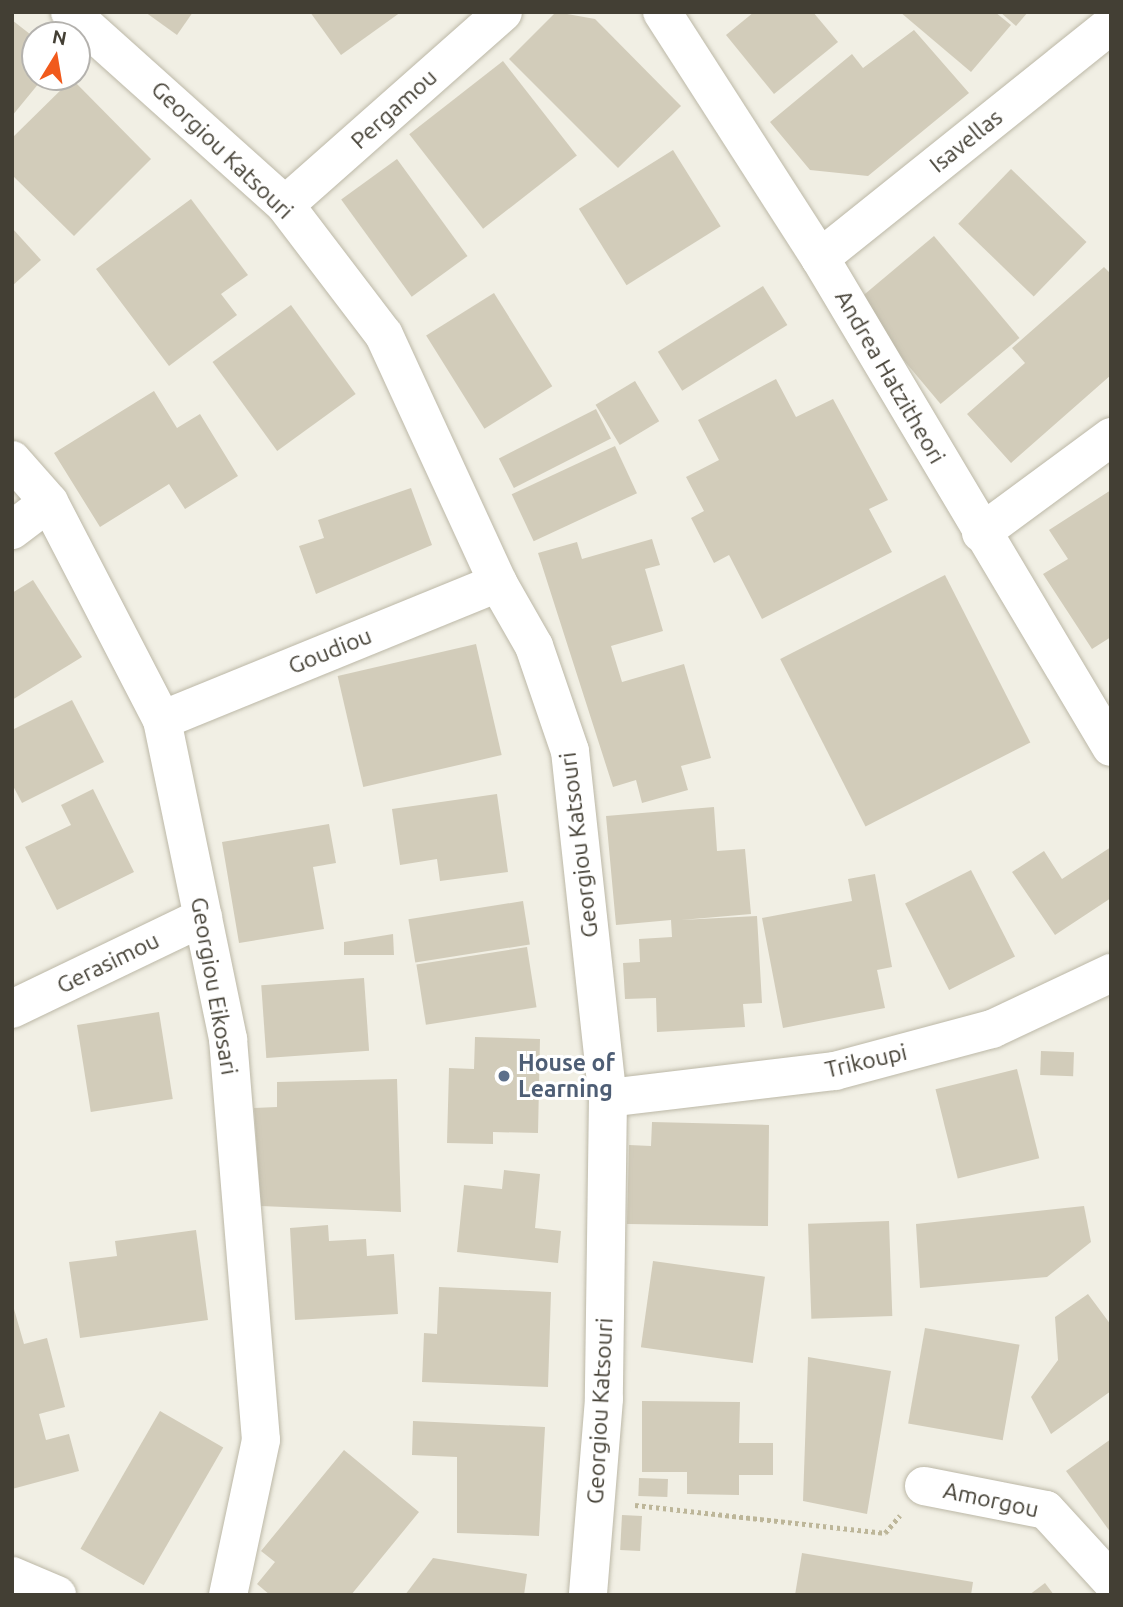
<!DOCTYPE html>
<style>
body{margin:0}
#map{position:relative;width:1123px;height:1607px;overflow:hidden;background:#f1efe4;font-family:Ubuntu,sans-serif}
div>[style]{position:absolute}
[style*='--x']{left:calc(var(--x)*1px);top:calc(var(--y)*1px);width:calc(var(--w)*1px);rotate:calc(var(--a)*1deg)}
.building>*{inset:0;background:#d2ccba;transform-origin:0 0}
.path>*{height:4.5px;margin-top:-2.25px;transform-origin:0;background:repeating-linear-gradient(90deg,#bdb699 0 3.5px,transparent 0 7px)}
.roads{filter:drop-shadow(0 0 2px #bcb8a7) drop-shadow(0 0 2px #bcb8a7)}
.minor>*{height:38px;margin:-19px;padding:0 19px;transform-origin:19px;border-radius:19px;background:#fff}
.dots>*{width:19px;height:19px;translate:-50% -50%;box-sizing:border-box;border:4px solid #fff;border-radius:50%}
span{translate:-50% -50%;white-space:nowrap;text-align:center;line-height:1.15;-webkit-text-stroke:6px #fff;paint-order:stroke}
.street-label{font-size:23px;color:#433f34}
.service-label{font-size:23px;color:#4e5e75;font-weight:700}
.left{translate:0 -50%;text-align:left}
.frame{position:absolute;inset:0;border:14px solid #433f34;pointer-events:none}
.north{position:absolute;left:21px;top:21px;width:70px;height:70px;box-sizing:border-box;background:#fff;border:2px solid #b4b2ae;border-radius:50%;rotate:11deg;font-size:19px;font-weight:700;line-height:28px;text-align:center;color:#433f34}
.north::after{content:'';display:block;margin:auto;width:24px;height:32px;background:#f15a1c;clip-path:polygon(50% 0,100% 100%,50% 72%,0 100%)}
</style>
<div id="map">
<div class="building">
<i style="clip-path:polygon(145px 12px,193px 12px,177px 35px)"></i>
<i style="clip-path:polygon(310px 12px,401px 12px,341px 55px)"></i>
<i style="clip-path:polygon(556px 12px,595px 19px,681px 106px,618px 168px,509px 59px)"></i>
<i style="clip-path:polygon(754px 12px,813px 12px,838px 42px,774px 94px,726px 35px)"></i>
<i style="clip-path:polygon(900px 12px,995px 12px,1011px 25px,971px 72px)"></i>
<i style="clip-path:polygon(1000px 12px,1028px 12px,1016px 26px)"></i>
<i style="clip-path:polygon(12px 20px,35px 38px,35px 77px,44px 77px,12px 116px)"></i>
<i style="clip-path:polygon(914px 30px,969px 93px,868px 176px,810px 170px,770px 122px,852px 54px,863px 68px)"></i>
<i style="left:503px;top:61px;width:120px;height:119px;rotate:52deg"></i>
<i style="clip-path:polygon(72px 79px,151px 159px,74px 236px,12px 175px,12px 138px)"></i>
<i style="left:673px;top:150px;width:90px;height:111px;rotate:58deg"></i>
<i style="left:397px;top:159px;width:120px;height:69px;rotate:54deg"></i>
<i style="left:1011px;top:169px;width:105px;height:76px;rotate:44deg"></i>
<i style="clip-path:polygon(191px 199px,248px 275px,221px 294px,237px 315px,169px 366px,96px 269px)"></i>
<i style="clip-path:polygon(12px 228px,41px 260px,12px 286px)"></i>
<i style="left:934px;top:236px;width:133px;height:103px;rotate:50deg"></i>
<i style="clip-path:polygon(1104px 267px,1111px 274px,1111px 375px,1011px 463px,967px 414px,1025px 363px,1012px 348px)"></i>
<i style="left:763px;top:286px;width:46px;height:124px;rotate:58deg"></i>
<i style="left:494px;top:293px;width:110px;height:80px;rotate:58deg"></i>
<i style="left:291px;top:305px;width:110px;height:97px;rotate:54deg"></i>
<i style="clip-path:polygon(776px 379px,796px 417px,833px 399px,888px 500px,869px 509px,892px 552px,762px 619px,729px 555px,714px 563px,691px 518px,704px 511px,686px 477px,719px 460px,698px 420px)"></i>
<i style="left:635px;top:381px;width:47px;height:46px;rotate:59deg"></i>
<i style="clip-path:polygon(154px 391px,177px 428px,200px 414px,238px 476px,185px 509px,169px 484px,100px 527px,54px 453px)"></i>
<i style="left:596px;top:409px;width:33px;height:109px;rotate:63deg"></i>
<i style="left:615px;top:446px;width:52px;height:114px;rotate:65deg"></i>
<i style="clip-path:polygon(411px 488px,432px 545px,316px 594px,299px 546px,324px 538px,318px 520px)"></i>
<i style="clip-path:polygon(1111px 490px,1111px 637px,1092px 649px,1043px 574px,1068px 559px,1049px 530px)"></i>
<i style="clip-path:polygon(652px 539px,660px 565px,645px 569px,663px 631px,611px 646px,622px 682px,684px 664px,711px 758px,681px 766px,688px 790px,642px 803px,636px 780px,613px 787px,538px 553px,577px 542px,582px 559px)"></i>
<i style="left:945px;top:575px;width:188px;height:185px;rotate:63deg"></i>
<i style="clip-path:polygon(33px 580px,82px 657px,12px 700px,12px 593px)"></i>
<i style="left:476px;top:644px;width:114px;height:142px;rotate:77deg"></i>
<i style="clip-path:polygon(72px 700px,104px 762px,22px 803px,12px 784px,12px 730px)"></i>
<i style="clip-path:polygon(93px 789px,134px 872px,57px 910px,25px 847px,71px 825px,61px 805px)"></i>
<i style="clip-path:polygon(497px 794px,508px 872px,440px 881px,437px 859px,400px 865px,392px 809px)"></i>
<i style="clip-path:polygon(714px 807px,717px 851px,745px 849px,751px 914px,681px 920px,757px 916px,762px 1003px,743px 1004px,745px 1027px,657px 1032px,656px 998px,625px 999px,623px 963px,640px 962px,639px 939px,672px 937px,671px 920px,616px 925px,606px 816px)"></i>
<i style="clip-path:polygon(329px 824px,336px 863px,313px 867px,324px 929px,239px 943px,222px 842px)"></i>
<i style="clip-path:polygon(1111px 847px,1111px 898px,1055px 935px,1012px 872px,1044px 851px,1062px 879px)"></i>
<i style="left:971px;top:870px;width:97px;height:74px;rotate:63deg"></i>
<i style="clip-path:polygon(875px 874px,892px 967px,877px 970px,885px 1008px,783px 1028px,762px 918px,852px 901px,848px 879px)"></i>
<i style="left:523px;top:901px;width:44px;height:116px;rotate:81deg"></i>
<i style="clip-path:polygon(393px 934px,394px 955px,344px 955px,344px 942px)"></i>
<i style="left:527px;top:947px;width:61px;height:112px;rotate:81deg"></i>
<i style="left:364px;top:978px;width:73px;height:103px;rotate:86deg"></i>
<i style="left:159px;top:1012px;width:88px;height:83px;rotate:81deg"></i>
<i style="clip-path:polygon(475px 1037px,540px 1039px,538px 1133px,493px 1132px,493px 1144px,447px 1143px,449px 1068px,474px 1069px)"></i>
<i style="left:1041px;top:1051px;width:33px;height:24px;rotate:2deg"></i>
<i style="left:1017px;top:1069px;width:92px;height:84px;rotate:76deg"></i>
<i style="clip-path:polygon(397px 1079px,401px 1212px,261px 1206px,254px 1108px,277px 1107px,277px 1082px)"></i>
<i style="clip-path:polygon(652px 1122px,769px 1125px,768px 1226px,627px 1224px,629px 1145px,651px 1146px)"></i>
<i style="clip-path:polygon(504px 1170px,540px 1174px,535px 1228px,561px 1231px,558px 1263px,457px 1252px,464px 1185px,502px 1189px)"></i>
<i style="clip-path:polygon(1084px 1206px,1091px 1242px,1047px 1277px,920px 1288px,916px 1224px)"></i>
<i style="left:889px;top:1221px;width:95px;height:81px;rotate:88deg"></i>
<i style="clip-path:polygon(328px 1225px,329px 1241px,366px 1239px,367px 1256px,394px 1254px,398px 1314px,295px 1320px,290px 1228px)"></i>
<i style="clip-path:polygon(196px 1230px,208px 1320px,80px 1338px,69px 1262px,117px 1256px,115px 1241px)"></i>
<i style="left:653px;top:1261px;width:113px;height:87px;rotate:8deg"></i>
<i style="clip-path:polygon(439px 1287px,551px 1292px,548px 1387px,422px 1382px,424px 1333px,437px 1334px)"></i>
<i style="clip-path:polygon(1088px 1294px,1111px 1325px,1111px 1391px,1051px 1434px,1031px 1397px,1058px 1360px,1055px 1317px)"></i>
<i style="clip-path:polygon(12px 1302px,24px 1344px,47px 1338px,65px 1407px,39px 1414px,46px 1440px,69px 1434px,79px 1471px,12px 1489px)"></i>
<i style="left:925px;top:1328px;width:96px;height:97px;rotate:10deg"></i>
<i style="clip-path:polygon(808px 1357px,891px 1371px,867px 1514px,803px 1501px)"></i>
<i style="clip-path:polygon(642px 1401px,740px 1402px,739px 1443px,773px 1443px,773px 1475px,739px 1475px,739px 1495px,687px 1494px,687px 1472px,642px 1472px)"></i>
<i style="left:160px;top:1411px;width:73px;height:159px;rotate:30deg"></i>
<i style="clip-path:polygon(413px 1421px,545px 1427px,539px 1536px,457px 1533px,457px 1457px,412px 1455px)"></i>
<i style="clip-path:polygon(1111px 1439px,1111px 1533px,1066px 1471px)"></i>
<i style="clip-path:polygon(344px 1450px,419px 1512px,351px 1595px,270px 1595px,257px 1584px,275px 1562px,261px 1551px)"></i>
<i style="left:639px;top:1478px;width:29px;height:18px;rotate:2deg"></i>
<i style="left:622px;top:1515px;width:20px;height:35px;rotate:3deg"></i>
<i style="clip-path:polygon(802px 1553px,973px 1582px,971px 1595px,795px 1595px)"></i>
<i style="clip-path:polygon(433px 1558px,527px 1574px,524px 1595px,405px 1595px)"></i>
<i style="clip-path:polygon(1045px 1583px,1054px 1595px,1029px 1595px)"></i>
</div>
<div class="path">
<i style="--x:635;--y:1505;--w:252;--a:6.4"></i>
<i style="--x:885;--y:1533;--w:23;--a:-50"></i>
</div>
<div class="roads">
<div class="minor">
<i style="--x:70;--y:12;--w:289;--a:41.9"></i>
<i style="--x:285;--y:205;--w:163;--a:52.7"></i>
<i style="--x:384;--y:335;--w:273;--a:65.3"></i>
<i style="--x:498;--y:583;--w:73;--a:60.3"></i>
<i style="--x:534;--y:646;--w:111;--a:71.1"></i>
<i style="--x:570;--y:751;--w:349;--a:83.8"></i>
<i style="--x:608;--y:1098;--w:301;--a:90.8"></i>
<i style="--x:604;--y:1399;--w:197;--a:94.7"></i>
<i style="--x:662;--y:12;--w:292;--a:57.3"></i>
<i style="--x:820;--y:258;--w:569;--a:59.24"></i>
<i style="--x:285;--y:205;--w:291;--a:-41.5"></i>
<i style="--x:820;--y:258;--w:373;--a:-38.7"></i>
<i style="--x:12;--y:460;--w:56;--a:48.6"></i>
<i style="--x:49;--y:502;--w:246;--a:62.6"></i>
<i style="--x:162;--y:720;--w:326;--a:78.3"></i>
<i style="--x:228;--y:1039;--w:402;--a:85.3"></i>
<i style="--x:261;--y:1440;--w:158;--a:102"></i>
<i style="--x:12;--y:530;--w:46;--a:-37.1"></i>
<i style="--x:981;--y:533;--w:162;--a:-36.4"></i>
<i style="--x:162;--y:720;--w:363;--a:-22.2"></i>
<i style="--x:12;--y:1009;--w:212;--a:-25.7"></i>
<i style="--x:608;--y:1098;--w:229;--a:-6.8"></i>
<i style="--x:835;--y:1071;--w:163;--a:-15"></i>
<i style="--x:992;--y:1029;--w:132;--a:-25.2"></i>
<i style="--x:924;--y:1486;--w:124;--a:11.1"></i>
<i style="--x:1046;--y:1510;--w:96;--a:47.5"></i>
<i style="--x:12;--y:1576;--w:49;--a:22.9"></i>
</div>
</div>
<div class="dots">
<i style="left:504px;top:1076px;background:#5c6f8a"></i>
</div>
<div class="street-label">
<span style="left:394px;top:109px;rotate:-42deg">Pergamou</span>
<span style="left:966px;top:141px;rotate:-39deg">Isavellas</span>
<span style="left:222px;top:150px;rotate:44deg">Georgiou Katsouri</span>
<span style="left:890px;top:377px;rotate:60deg">Andrea Hatzitheori</span>
<span style="left:330px;top:651px;rotate:-22deg">Goudiou</span>
<span style="left:579px;top:845px;rotate:-97deg">Georgiou Katsouri</span>
<span style="left:108px;top:963px;rotate:-26deg">Gerasimou</span>
<span style="left:214px;top:986px;rotate:80deg">Georgiou Eikosari</span>
<span style="left:866px;top:1061px;rotate:-13deg">Trikoupi</span>
<span style="left:600px;top:1411px;rotate:-87deg">Georgiou Katsouri</span>
<span style="left:991px;top:1500px;rotate:12deg">Amorgou</span>
</div>
<div class="service-label">
<span class="left" style="left:518px;top:1076px">House of<br>Learning</span>
</div>
<div class="frame"></div>
<div class="north">N</div>
</div>
